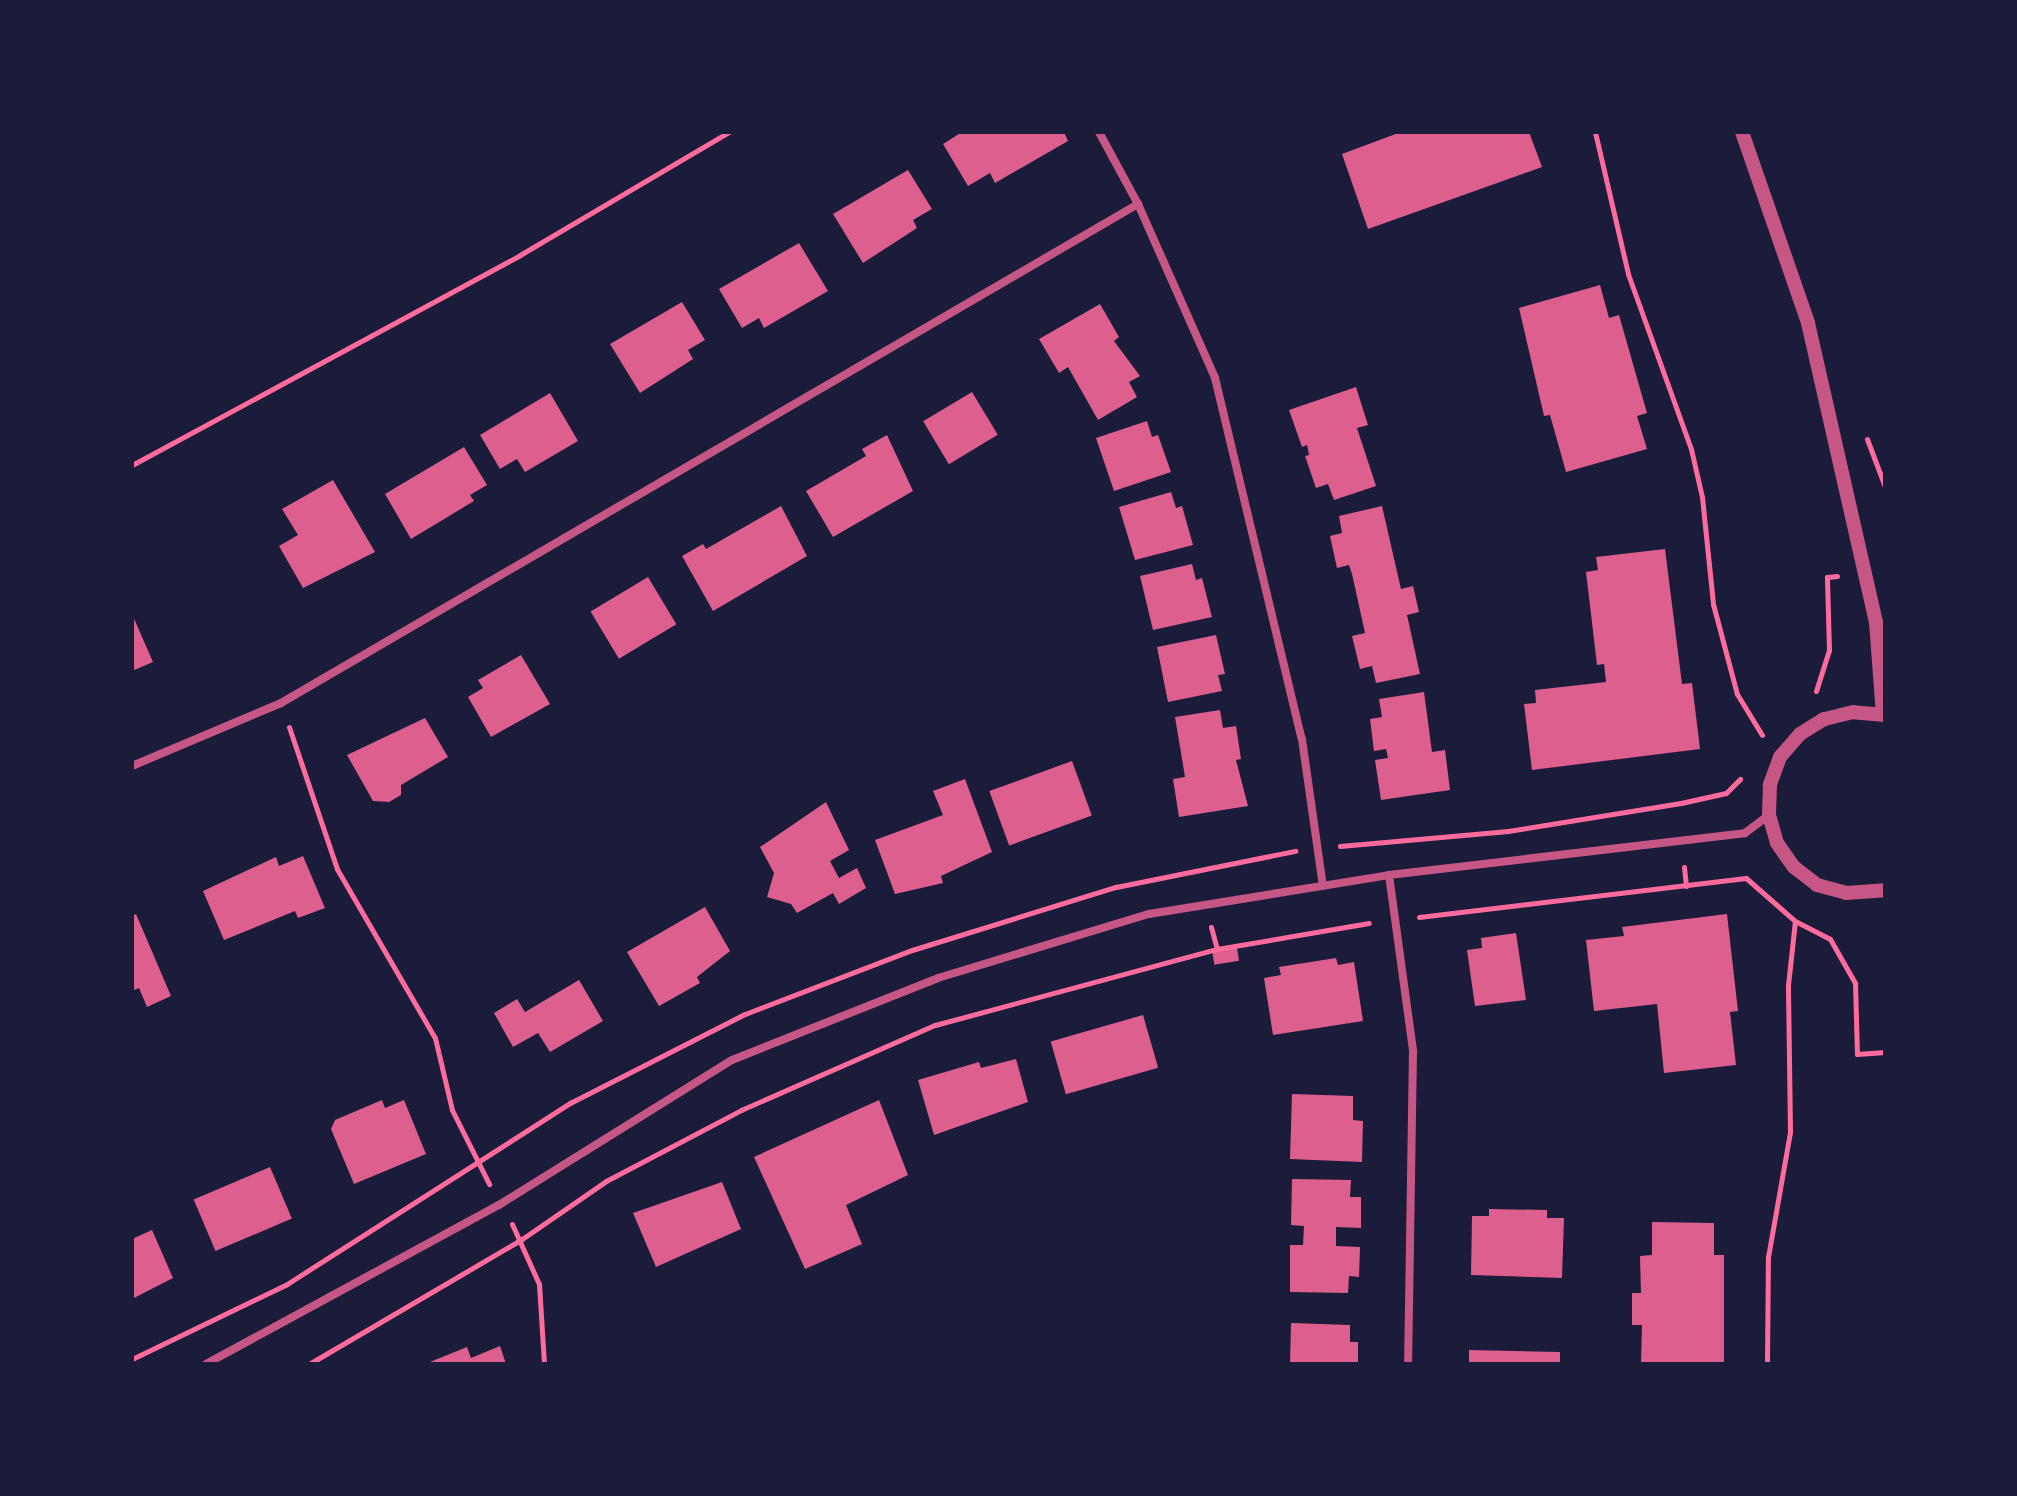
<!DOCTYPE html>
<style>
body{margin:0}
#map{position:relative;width:2017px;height:1496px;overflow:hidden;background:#1b1b3a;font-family:"Times New Roman",serif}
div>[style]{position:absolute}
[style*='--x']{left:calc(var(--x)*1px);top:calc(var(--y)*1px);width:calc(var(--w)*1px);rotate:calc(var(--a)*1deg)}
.building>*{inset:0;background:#dd5f8e;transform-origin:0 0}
.path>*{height:5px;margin:-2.5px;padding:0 2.5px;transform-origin:2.5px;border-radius:2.5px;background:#ff6b9d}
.minor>*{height:8px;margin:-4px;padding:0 4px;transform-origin:4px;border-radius:4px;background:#c65784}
.tertiary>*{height:14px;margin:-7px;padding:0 7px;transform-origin:7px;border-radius:7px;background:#c65784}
span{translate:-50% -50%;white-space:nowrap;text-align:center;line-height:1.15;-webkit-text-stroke:7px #1b1b3a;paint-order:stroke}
.frame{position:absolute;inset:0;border:134px solid #1b1b3a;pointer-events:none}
</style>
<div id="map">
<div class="building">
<i style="clip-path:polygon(962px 132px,1064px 132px,1068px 141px,995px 183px,990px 173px,968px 186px,943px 144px)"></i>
<i style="clip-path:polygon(1401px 132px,1529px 132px,1542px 167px,1368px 229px,1342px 154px)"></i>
<i style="clip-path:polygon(908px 170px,932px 209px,913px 220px,917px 228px,863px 263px,833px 214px)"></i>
<i style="clip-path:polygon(799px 243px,828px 291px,764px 328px,759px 318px,742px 328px,719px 289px)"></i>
<i style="clip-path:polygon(1600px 285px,1609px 318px,1619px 315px,1647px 413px,1637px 416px,1647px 449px,1566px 472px,1550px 415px,1544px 416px,1519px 308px)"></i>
<i style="clip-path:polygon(682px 302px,705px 340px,688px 350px,693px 359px,640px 393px,610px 344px)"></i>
<i style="clip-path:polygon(1100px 304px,1119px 337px,1114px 341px,1140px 376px,1129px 382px,1137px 397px,1098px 420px,1068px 367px,1059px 373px,1039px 339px)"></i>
<i style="clip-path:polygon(1356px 387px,1368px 425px,1357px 428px,1376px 486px,1334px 500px,1328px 484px,1316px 488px,1305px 456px,1309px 455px,1307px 445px,1302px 447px,1289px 410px)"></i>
<i style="left:972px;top:392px;width:50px;height:57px;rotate:59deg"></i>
<i style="clip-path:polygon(550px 393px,578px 441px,525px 472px,517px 459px,500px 469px,480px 435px)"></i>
<i style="clip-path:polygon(1147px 421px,1152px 437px,1158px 435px,1171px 472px,1114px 491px,1096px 438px)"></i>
<i style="clip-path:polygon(887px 435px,913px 491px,833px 537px,806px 491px,866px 456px,862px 449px)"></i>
<i style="clip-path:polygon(464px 447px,487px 485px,470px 495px,474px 501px,411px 539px,385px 494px)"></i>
<i style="clip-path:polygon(333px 480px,375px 552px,303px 588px,279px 546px,298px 535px,282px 509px)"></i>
<i style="clip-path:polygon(1171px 492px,1176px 508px,1182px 506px,1193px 545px,1135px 560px,1119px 507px)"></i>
<i style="clip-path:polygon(781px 506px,807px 556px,713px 611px,682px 556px,703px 544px,706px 549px)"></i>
<i style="clip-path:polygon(1382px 506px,1401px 589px,1413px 586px,1419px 612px,1407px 615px,1420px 674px,1376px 683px,1372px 666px,1360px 669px,1352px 636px,1365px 633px,1352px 574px,1349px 565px,1337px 568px,1330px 536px,1342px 533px,1339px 516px)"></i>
<i style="clip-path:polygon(1665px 549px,1682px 684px,1692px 683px,1700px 749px,1532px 770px,1524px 704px,1536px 703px,1535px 690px,1606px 682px,1604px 664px,1597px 665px,1586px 572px,1598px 570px,1596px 557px)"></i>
<i style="clip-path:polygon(1192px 564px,1196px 580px,1202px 578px,1212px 617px,1153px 630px,1140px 576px)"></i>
<i style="left:648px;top:577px;width:55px;height:67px;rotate:59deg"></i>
<i style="clip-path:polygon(132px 614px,153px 662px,132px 671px)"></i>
<i style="clip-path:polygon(1216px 635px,1225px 674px,1218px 675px,1222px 691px,1168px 702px,1157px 647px)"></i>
<i style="clip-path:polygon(521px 655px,550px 704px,491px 737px,468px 697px,483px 688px,478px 680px)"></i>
<i style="clip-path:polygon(1424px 692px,1432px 752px,1445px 750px,1450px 790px,1381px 800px,1375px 760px,1388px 758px,1386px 749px,1374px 751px,1370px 719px,1382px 717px,1379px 699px)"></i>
<i style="clip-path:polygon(1220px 710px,1223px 728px,1236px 726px,1241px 759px,1236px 760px,1248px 806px,1179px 817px,1173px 779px,1185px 777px,1175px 717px)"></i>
<i style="clip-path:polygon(425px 718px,448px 757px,401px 785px,401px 795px,389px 802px,373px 801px,347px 755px)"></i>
<i style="left:1072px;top:761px;width:58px;height:88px;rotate:70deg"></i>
<i style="clip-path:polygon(965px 779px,992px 852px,941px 876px,943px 883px,895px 894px,875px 840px,943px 815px,933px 791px)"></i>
<i style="clip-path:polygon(826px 802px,849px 850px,830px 861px,839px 878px,857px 868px,866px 888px,839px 904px,833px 893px,797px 913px,791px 904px,767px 897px,774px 873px,760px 847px)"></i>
<i style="clip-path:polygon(303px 856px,325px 908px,298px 918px,295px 911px,224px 940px,203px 891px,276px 857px,279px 866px)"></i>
<i style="clip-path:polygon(705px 907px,730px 951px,697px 977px,700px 983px,659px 1006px,627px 952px)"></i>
<i style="clip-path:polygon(136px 914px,171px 996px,147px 1007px,139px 988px,132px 991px,132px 916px)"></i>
<i style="clip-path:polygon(1727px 914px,1738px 1011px,1730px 1012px,1736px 1065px,1664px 1073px,1657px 1004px,1594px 1011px,1586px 940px,1624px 936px,1622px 927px)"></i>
<i style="clip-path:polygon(1516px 933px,1526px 1000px,1475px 1006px,1467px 950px,1482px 948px,1481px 938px)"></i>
<i style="left:1237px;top:948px;width:13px;height:25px;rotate:81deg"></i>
<i style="clip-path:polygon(1336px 958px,1338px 965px,1354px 962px,1363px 1021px,1273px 1035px,1264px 978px,1281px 975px,1279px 967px)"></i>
<i style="clip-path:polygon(579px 980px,603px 1021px,550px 1052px,538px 1033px,513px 1047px,494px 1013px,517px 999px,525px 1012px)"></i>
<i style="left:1143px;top:1015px;width:55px;height:96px;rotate:74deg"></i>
<i style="clip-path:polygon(1016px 1059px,1028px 1102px,934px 1135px,918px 1080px,979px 1062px,981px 1068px)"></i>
<i style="clip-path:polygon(1292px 1094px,1353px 1096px,1353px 1120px,1363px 1121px,1362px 1162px,1290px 1159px)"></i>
<i style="clip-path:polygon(382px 1100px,385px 1108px,404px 1100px,426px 1154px,354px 1184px,331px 1129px,335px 1120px)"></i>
<i style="clip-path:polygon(879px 1100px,908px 1175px,846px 1205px,862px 1244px,805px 1269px,754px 1157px)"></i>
<i style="left:270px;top:1167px;width:56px;height:83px;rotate:67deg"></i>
<i style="clip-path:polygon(1292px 1179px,1351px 1180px,1350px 1197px,1361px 1197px,1361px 1228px,1336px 1227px,1336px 1246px,1360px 1247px,1359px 1277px,1349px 1276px,1348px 1293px,1290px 1292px,1290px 1245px,1303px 1245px,1304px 1226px,1291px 1225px)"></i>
<i style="clip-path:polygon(722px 1182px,741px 1229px,656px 1267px,633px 1213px)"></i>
<i style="clip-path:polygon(1489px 1209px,1547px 1210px,1547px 1218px,1564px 1218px,1562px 1278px,1471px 1275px,1472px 1216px,1489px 1216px)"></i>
<i style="clip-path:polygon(1652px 1222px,1714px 1223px,1714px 1255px,1724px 1255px,1724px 1362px,1641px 1362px,1642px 1325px,1632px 1325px,1632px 1293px,1641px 1293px,1640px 1256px,1652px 1255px)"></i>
<i style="clip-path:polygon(152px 1230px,173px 1278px,132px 1299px,132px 1239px)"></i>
<i style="clip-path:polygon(1291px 1323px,1350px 1325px,1350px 1342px,1358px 1342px,1358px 1364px,1290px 1364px)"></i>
<i style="clip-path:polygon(500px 1346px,506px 1364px,425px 1364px,467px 1347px,471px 1358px)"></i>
<i style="clip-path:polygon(1469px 1350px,1560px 1352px,1560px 1364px,1469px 1364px)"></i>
</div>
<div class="path">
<i style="--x:1595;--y:132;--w:146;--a:76.9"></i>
<i style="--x:1628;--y:274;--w:186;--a:70.2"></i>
<i style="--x:1691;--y:449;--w:49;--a:77.1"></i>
<i style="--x:1702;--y:497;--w:108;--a:84.1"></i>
<i style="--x:1713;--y:604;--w:93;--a:75.1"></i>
<i style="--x:1737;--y:694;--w:48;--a:58.6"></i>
<i style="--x:1867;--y:439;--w:51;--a:69.4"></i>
<i style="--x:132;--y:465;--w:441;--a:-28.4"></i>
<i style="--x:520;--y:255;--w:243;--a:-30.5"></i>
<i style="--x:1816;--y:691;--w:43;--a:-72.4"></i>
<i style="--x:1829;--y:650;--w:73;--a:-91.6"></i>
<i style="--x:1827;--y:577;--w:10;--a:-6"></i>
<i style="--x:289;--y:727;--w:150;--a:71.3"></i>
<i style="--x:337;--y:869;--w:195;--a:59.9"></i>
<i style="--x:435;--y:1038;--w:74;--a:76.7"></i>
<i style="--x:452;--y:1110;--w:83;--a:63.4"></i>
<i style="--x:1340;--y:846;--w:169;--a:-5.1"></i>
<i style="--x:1508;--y:831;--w:175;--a:-9.2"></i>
<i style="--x:1681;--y:803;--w:46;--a:-12.5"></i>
<i style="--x:1726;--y:793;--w:20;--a:-45"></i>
<i style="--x:1684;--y:867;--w:19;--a:84"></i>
<i style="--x:1419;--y:917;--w:329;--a:-6.8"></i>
<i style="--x:1746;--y:878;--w:65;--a:41.3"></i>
<i style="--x:1795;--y:921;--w:39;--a:27"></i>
<i style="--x:1830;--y:939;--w:51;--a:60.4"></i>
<i style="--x:1855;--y:983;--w:71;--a:88.4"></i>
<i style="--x:1857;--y:1054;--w:28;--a:-4"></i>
<i style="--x:1211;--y:927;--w:23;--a:75"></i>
<i style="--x:512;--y:1224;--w:66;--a:65.8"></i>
<i style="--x:539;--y:1284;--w:80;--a:86.4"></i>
<i style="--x:132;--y:1359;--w:172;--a:-25.8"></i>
<i style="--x:287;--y:1284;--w:336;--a:-32.6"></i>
<i style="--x:570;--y:1103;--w:196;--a:-27"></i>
<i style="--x:745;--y:1014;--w:179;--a:-21"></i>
<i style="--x:912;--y:950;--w:214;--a:-17.2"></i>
<i style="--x:1116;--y:887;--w:183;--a:-11.4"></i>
<i style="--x:309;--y:1364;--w:247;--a:-30.4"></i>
<i style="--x:522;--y:1239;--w:102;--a:-34.6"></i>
<i style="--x:606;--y:1181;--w:153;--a:-27.7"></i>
<i style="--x:741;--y:1110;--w:212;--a:-23.7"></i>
<i style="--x:935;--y:1025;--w:292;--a:-15.1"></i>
<i style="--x:1217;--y:949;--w:154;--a:-9.7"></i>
<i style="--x:1767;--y:1364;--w:107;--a:-89.5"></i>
<i style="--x:1768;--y:1257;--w:127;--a:-80"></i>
<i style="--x:1790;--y:1132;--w:147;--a:-90.8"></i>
<i style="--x:1788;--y:985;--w:64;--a:-83.8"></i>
</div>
<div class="minor">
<i style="--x:1099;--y:132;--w:82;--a:61.6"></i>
<i style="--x:1138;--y:204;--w:190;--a:66.1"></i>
<i style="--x:1215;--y:378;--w:371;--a:76.5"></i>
<i style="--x:1302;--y:739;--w:148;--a:81.9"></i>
<i style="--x:132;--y:766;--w:162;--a:-22.9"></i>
<i style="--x:281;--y:703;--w:992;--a:-30.21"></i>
<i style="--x:1389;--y:875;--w:178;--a:82.2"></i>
<i style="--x:1413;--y:1051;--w:313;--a:90.9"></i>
<i style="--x:206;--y:1364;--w:333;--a:-28.5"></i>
<i style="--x:499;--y:1205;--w:274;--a:-31.9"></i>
<i style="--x:732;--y:1060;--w:222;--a:-21.7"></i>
<i style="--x:938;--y:978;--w:220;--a:-16.9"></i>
<i style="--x:1149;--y:914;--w:243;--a:-9.2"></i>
<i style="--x:1389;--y:875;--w:358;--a:-6.7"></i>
<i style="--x:1745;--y:833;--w:30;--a:-37"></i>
</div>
<div class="tertiary">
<i style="--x:1742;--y:132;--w:202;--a:70.9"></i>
<i style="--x:1808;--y:323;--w:307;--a:77.2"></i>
<i style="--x:1876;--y:622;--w:93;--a:85.7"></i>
<i style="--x:1885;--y:715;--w:32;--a:-175"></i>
<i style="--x:1853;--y:712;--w:30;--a:166"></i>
<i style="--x:1824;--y:719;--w:28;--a:148"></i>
<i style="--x:1800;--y:734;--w:30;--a:131"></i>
<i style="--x:1780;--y:757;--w:30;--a:110"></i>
<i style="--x:1770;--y:785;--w:30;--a:92"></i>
<i style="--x:1769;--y:815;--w:29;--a:74"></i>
<i style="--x:1777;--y:843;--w:29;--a:55"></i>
<i style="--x:1794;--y:867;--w:29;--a:38"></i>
<i style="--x:1817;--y:885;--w:30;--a:15"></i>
<i style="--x:1846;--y:893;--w:39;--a:-4"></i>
</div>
<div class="frame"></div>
</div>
